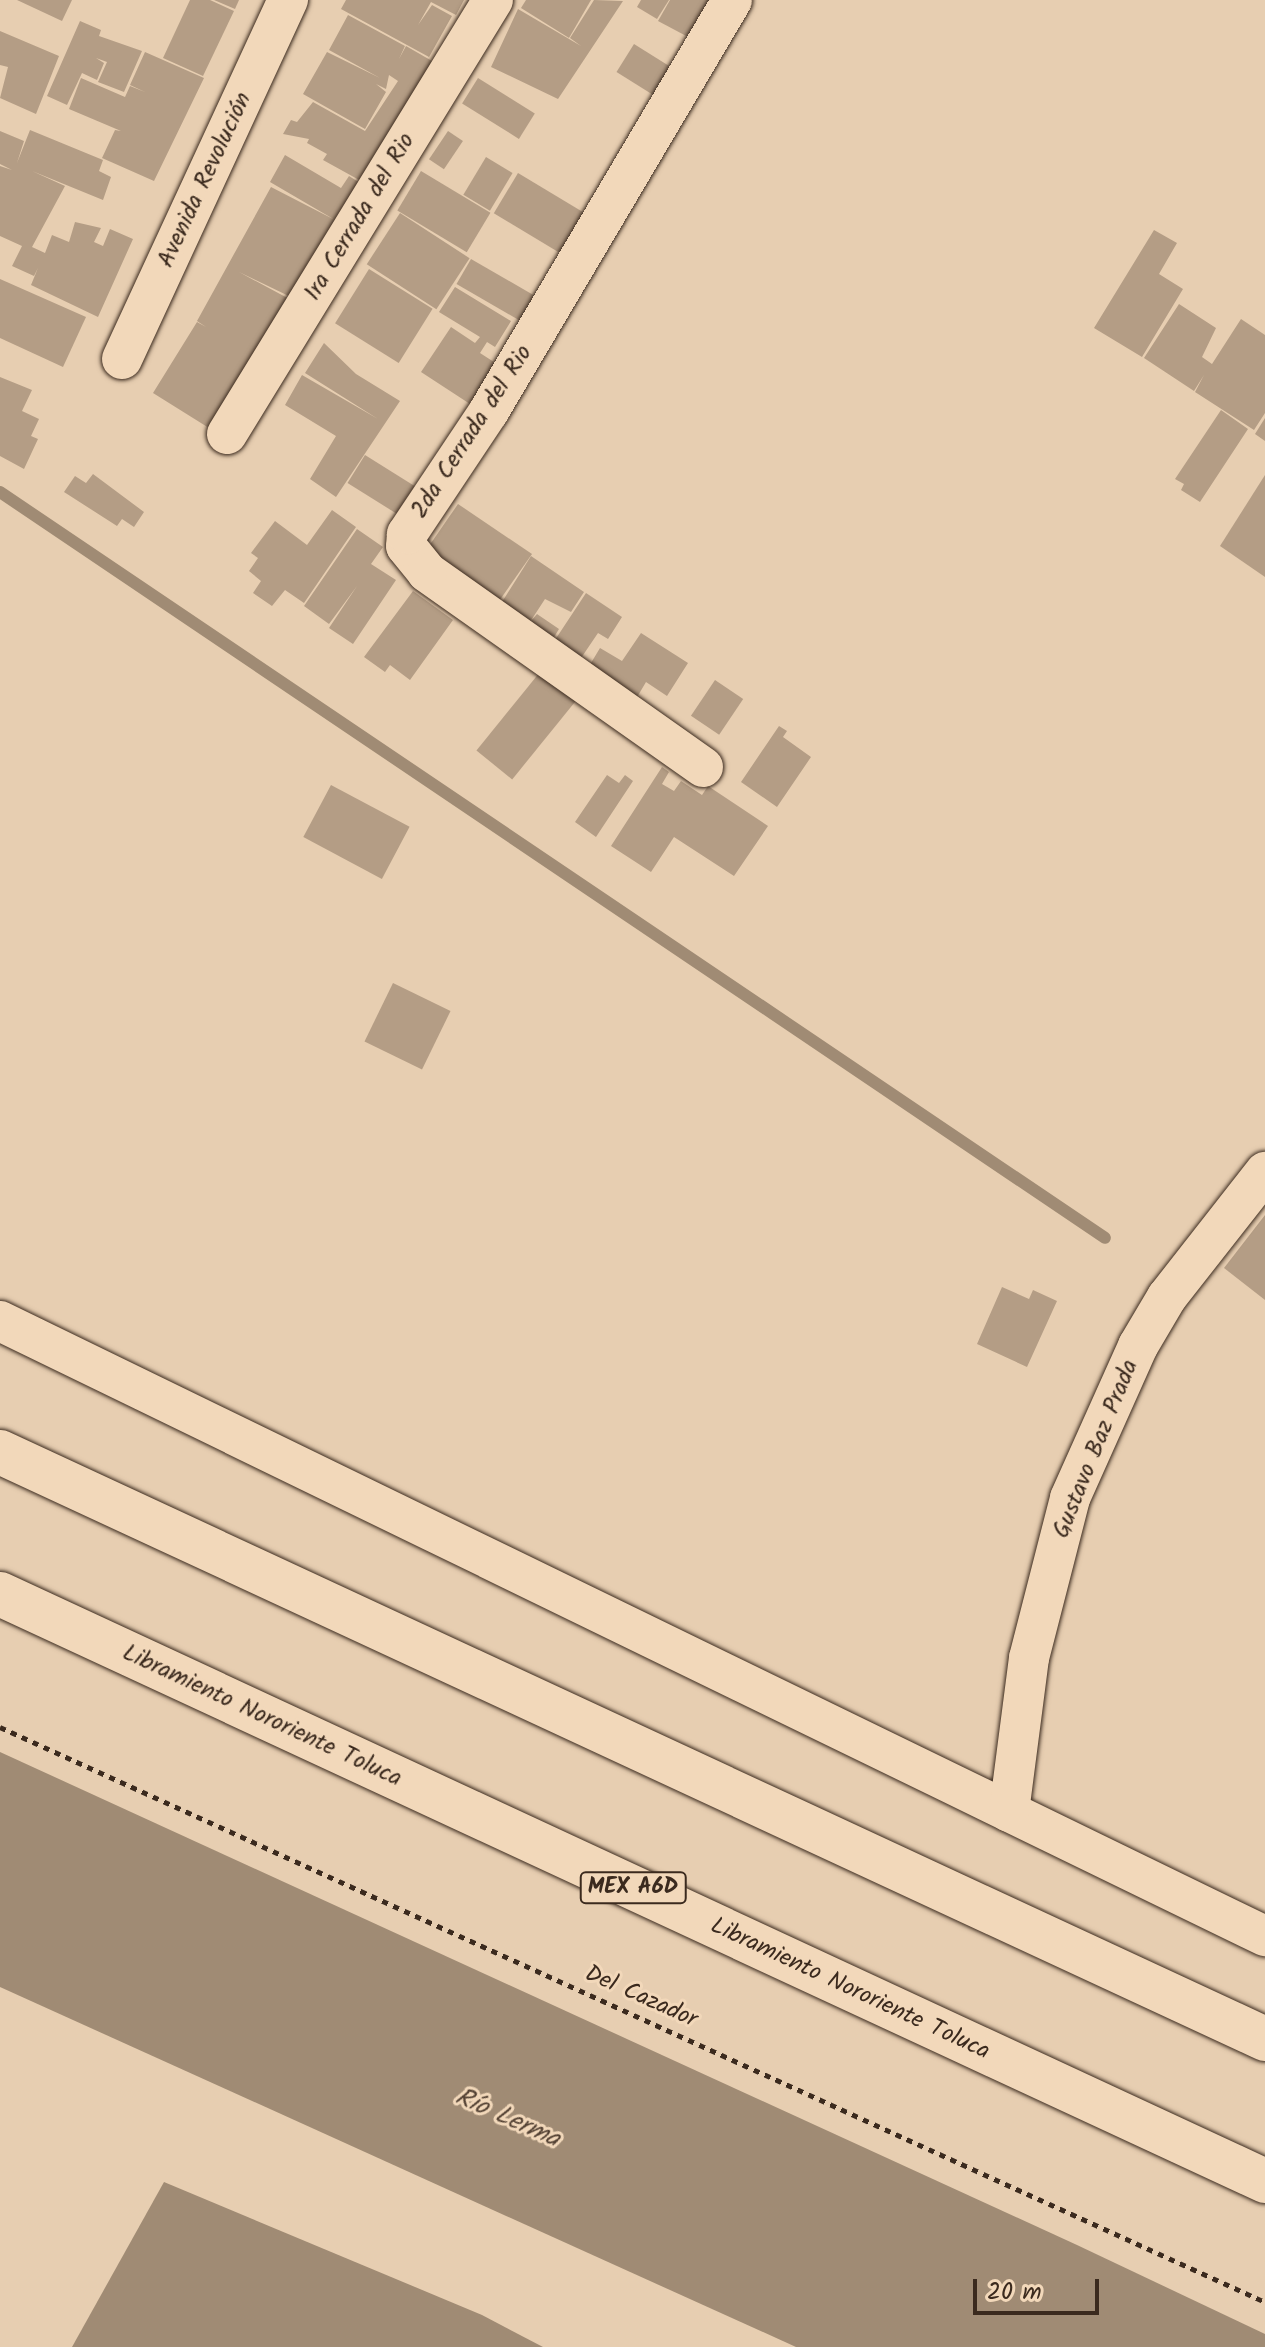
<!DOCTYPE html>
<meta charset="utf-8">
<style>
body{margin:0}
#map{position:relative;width:1265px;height:2347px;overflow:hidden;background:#e7ceb1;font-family:Kalam,sans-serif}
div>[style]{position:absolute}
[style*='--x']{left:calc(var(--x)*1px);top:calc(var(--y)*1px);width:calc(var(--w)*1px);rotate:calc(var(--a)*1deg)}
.water>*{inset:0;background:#a08b74}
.stream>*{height:12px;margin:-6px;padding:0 6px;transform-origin:6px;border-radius:6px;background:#a08b74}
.building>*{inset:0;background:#b49d85;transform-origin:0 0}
.path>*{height:5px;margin-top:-2.5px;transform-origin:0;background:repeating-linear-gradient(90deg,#3b2a1e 0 6px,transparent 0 12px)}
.roads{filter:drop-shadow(0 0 2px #3b2a1e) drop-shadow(0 0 2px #3b2a1e)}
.minor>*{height:40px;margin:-20px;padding:0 20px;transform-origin:20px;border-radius:20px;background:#f2d8ba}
.highway>*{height:44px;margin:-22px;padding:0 22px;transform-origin:22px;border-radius:22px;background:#f2d8ba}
span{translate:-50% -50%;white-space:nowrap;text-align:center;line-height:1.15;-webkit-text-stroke:6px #f2d8ba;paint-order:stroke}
.shield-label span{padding:2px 6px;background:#f2d8ba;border:2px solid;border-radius:6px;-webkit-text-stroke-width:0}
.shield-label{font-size:22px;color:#3b2a1e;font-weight:700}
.street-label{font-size:24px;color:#3b2a1e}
.water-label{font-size:26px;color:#544234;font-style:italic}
.scale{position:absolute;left:973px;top:2279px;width:126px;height:36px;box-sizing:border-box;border:4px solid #3b2a1e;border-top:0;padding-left:10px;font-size:24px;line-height:28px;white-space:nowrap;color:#3b2a1e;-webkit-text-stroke:6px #f2d8ba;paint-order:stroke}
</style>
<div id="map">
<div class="water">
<i style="clip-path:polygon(0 1752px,1077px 2245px,1265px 2334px,1265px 2347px,796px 2347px,0 1987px)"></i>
<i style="clip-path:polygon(164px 2182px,482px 2315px,543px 2347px,72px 2347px)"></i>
</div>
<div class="stream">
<i style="--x:0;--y:492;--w:1333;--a:34.02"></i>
</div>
<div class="building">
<i style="clip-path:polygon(17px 0,72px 0,62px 21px)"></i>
<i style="clip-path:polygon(190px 0,210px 0,234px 11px,203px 76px,163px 58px)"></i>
<i style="clip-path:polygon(214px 0,239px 0,235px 9px)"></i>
<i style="clip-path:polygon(346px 0,464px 0,456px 15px,431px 2px,418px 25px,432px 5px,452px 16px,429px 57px,341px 9px)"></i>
<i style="clip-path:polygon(526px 0,591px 0,569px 38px,521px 8px)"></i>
<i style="clip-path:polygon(594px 0,623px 1px,558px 99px,491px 67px,518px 9px,581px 46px,570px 38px)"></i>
<i style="clip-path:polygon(641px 0,669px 0,657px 19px,637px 7px)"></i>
<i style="clip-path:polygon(670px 0,714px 0,690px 38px,658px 21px)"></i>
<i style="clip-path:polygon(348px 15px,405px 46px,399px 59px,406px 46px,432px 61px,361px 181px,323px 160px,327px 154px,307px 143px,309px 139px,283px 134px,291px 120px,297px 122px,313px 102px,365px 131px,398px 81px,389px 75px,386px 89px,376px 84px,386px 92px,365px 129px,303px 94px,327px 52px,380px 78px,329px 50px)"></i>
<i style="clip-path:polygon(80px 21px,101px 30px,99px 36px,142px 51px,124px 92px,98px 82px,107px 62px,96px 58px,104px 63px,97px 80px,82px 73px,67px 105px,47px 96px)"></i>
<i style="clip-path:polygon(0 31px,59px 56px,36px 114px,0 98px,8px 67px,0 65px)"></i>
<i style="left:634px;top:44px;width:49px;height:33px;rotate:32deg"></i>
<i style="clip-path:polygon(145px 52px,204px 78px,154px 181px,102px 158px,115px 130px,121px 131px,69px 109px,81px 78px,125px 97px,130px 86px,145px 92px,130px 85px)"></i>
<i style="left:478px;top:78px;width:67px;height:30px;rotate:32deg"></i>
<i style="clip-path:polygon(30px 130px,103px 160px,99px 171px,111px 177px,103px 200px,32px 171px,65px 186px,32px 247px,45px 253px,52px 235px,69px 242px,75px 222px,101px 228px,94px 242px,103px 246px,110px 229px,133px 239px,98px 317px,31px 285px,38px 268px,34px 276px,12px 266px,22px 246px,0 236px,0 166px,12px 170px,0 164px,0 131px,24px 141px,17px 163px)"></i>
<i style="left:448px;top:131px;width:18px;height:34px;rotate:34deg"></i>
<i style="clip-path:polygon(285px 155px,341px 188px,349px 176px,360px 183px,295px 299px,239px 272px,293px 301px,209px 428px,153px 393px,197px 322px,206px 327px,197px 321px,271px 187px,335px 220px,270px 182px)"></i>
<i style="left:486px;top:157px;width:31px;height:44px;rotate:31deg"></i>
<i style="left:421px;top:171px;width:81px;height:46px;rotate:31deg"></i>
<i style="left:518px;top:173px;width:81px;height:47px;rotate:31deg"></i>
<i style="left:400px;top:213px;width:83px;height:61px;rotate:33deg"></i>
<i style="clip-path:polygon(1154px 230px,1177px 243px,1159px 274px,1183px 289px,1142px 357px,1094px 328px)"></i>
<i style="left:471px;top:259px;width:73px;height:29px;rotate:30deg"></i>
<i style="left:369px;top:269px;width:75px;height:64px;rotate:32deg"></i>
<i style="clip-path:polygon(0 279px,86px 317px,63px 367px,0 338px)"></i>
<i style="clip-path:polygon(455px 287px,511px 321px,495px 347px,487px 342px,480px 353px,497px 364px,470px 404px,421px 372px,451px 327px,475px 343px,480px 337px,439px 312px)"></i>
<i style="clip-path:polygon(1179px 304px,1216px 328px,1202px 357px,1212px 364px,1241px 319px,1265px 335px,1265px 413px,1254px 430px,1195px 392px,1204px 375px,1194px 391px,1144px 358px)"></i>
<i style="clip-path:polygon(324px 343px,356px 374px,400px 401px,336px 497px,310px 479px,336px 436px,285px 405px,302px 375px,378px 419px,305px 373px)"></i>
<i style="clip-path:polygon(0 377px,32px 390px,22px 411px,39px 419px,31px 436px,38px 439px,24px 469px,0 456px)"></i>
<i style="clip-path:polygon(1221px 410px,1248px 429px,1200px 502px,1181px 490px,1184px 484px,1175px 479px)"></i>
<i style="clip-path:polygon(1265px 418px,1265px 441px,1255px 434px)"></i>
<i style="left:365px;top:455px;width:65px;height:33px;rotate:32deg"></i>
<i style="clip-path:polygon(93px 474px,144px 512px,134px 527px,122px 519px,117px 526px,64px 492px,75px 476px,86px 483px)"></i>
<i style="clip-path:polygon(1265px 475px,1265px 577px,1220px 546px)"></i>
<i style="clip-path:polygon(458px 504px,532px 554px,497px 604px,429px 557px,429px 546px)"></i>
<i style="clip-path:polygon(332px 510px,356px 527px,304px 603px,285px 590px,272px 606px,253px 593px,261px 581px,249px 571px,258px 558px,251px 553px,275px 521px,307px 545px)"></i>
<i style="clip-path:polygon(357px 529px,383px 547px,371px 564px,396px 580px,353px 644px,329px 628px,357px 586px,329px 624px,304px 606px)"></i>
<i style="clip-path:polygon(531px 556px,584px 592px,571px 612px,545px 599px,530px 622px,537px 614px,559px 629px,548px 647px,497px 610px)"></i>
<i style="clip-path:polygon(413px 591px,453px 620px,410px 680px,390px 665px,385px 672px,364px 657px)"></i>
<i style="clip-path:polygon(586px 593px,622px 617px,608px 639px,598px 633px,577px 664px,551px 646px)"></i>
<i style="clip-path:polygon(641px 633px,688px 663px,667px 696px,646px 682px,633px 704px,585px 673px,600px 648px,622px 661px)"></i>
<i style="left:540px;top:672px;width:46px;height:101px;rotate:39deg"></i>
<i style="left:715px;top:680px;width:34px;height:43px;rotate:34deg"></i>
<i style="clip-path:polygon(779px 726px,787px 731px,783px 737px,811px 757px,777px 807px,741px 782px)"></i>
<i style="clip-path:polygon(662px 767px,669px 772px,662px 784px,674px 791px,681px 781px,702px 795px,708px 786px,768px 826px,734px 876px,674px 837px,651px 872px,611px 846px)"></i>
<i style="clip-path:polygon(607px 775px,619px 783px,625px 775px,633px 781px,596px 837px,575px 822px)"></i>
<i style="left:331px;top:785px;width:89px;height:59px;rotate:28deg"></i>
<i style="left:393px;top:983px;width:64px;height:65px;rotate:26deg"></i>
<i style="clip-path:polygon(1265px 1215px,1265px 1300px,1224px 1268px)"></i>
<i style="clip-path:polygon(1002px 1287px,1029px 1299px,1033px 1290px,1057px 1301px,1027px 1367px,977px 1344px)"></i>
</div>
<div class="path">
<i style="--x:0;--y:1727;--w:1390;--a:24.44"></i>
</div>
<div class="roads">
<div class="minor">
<i style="--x:122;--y:359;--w:396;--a:-65.2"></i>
<i style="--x:227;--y:434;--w:509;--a:-58.5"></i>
<i style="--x:703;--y:767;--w:338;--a:-144.8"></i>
<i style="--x:427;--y:572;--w:33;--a:-129"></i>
<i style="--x:406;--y:546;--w:12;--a:-85"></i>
<i style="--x:407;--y:534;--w:148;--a:-56.3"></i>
<i style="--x:489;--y:411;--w:477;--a:-59.4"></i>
<i style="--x:0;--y:1321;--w:1407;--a:25.93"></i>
<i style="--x:1009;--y:1812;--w:155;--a:-82.6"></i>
<i style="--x:1029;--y:1658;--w:165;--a:-75.6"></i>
<i style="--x:1070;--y:1498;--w:167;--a:-65.9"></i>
<i style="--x:1138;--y:1346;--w:57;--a:-59.4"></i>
<i style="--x:1167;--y:1297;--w:159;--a:-51.9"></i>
</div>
<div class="highway">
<i style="--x:0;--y:1452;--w:1395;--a:24.89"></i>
<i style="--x:0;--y:1594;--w:1395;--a:24.89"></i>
</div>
</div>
<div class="shield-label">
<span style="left:633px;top:1888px">MEX A6D</span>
</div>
<div class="street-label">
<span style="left:205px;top:180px;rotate:-65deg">Avenida Revolución</span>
<span style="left:360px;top:217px;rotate:-59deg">1ra Cerrada del Rio</span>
<span style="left:472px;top:432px;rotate:-57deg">2da Cerrada del Rio</span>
<span style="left:1096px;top:1449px;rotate:-68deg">Gustavo Baz Prada</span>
<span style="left:262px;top:1716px;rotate:25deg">Libramiento Nororiente Toluca</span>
<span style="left:850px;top:1989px;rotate:25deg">Libramiento Nororiente Toluca</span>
<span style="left:641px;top:1997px;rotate:24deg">Del Cazador</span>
</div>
<div class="water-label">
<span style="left:507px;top:2119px;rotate:24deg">Río Lerma</span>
</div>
<div class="scale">20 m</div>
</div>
